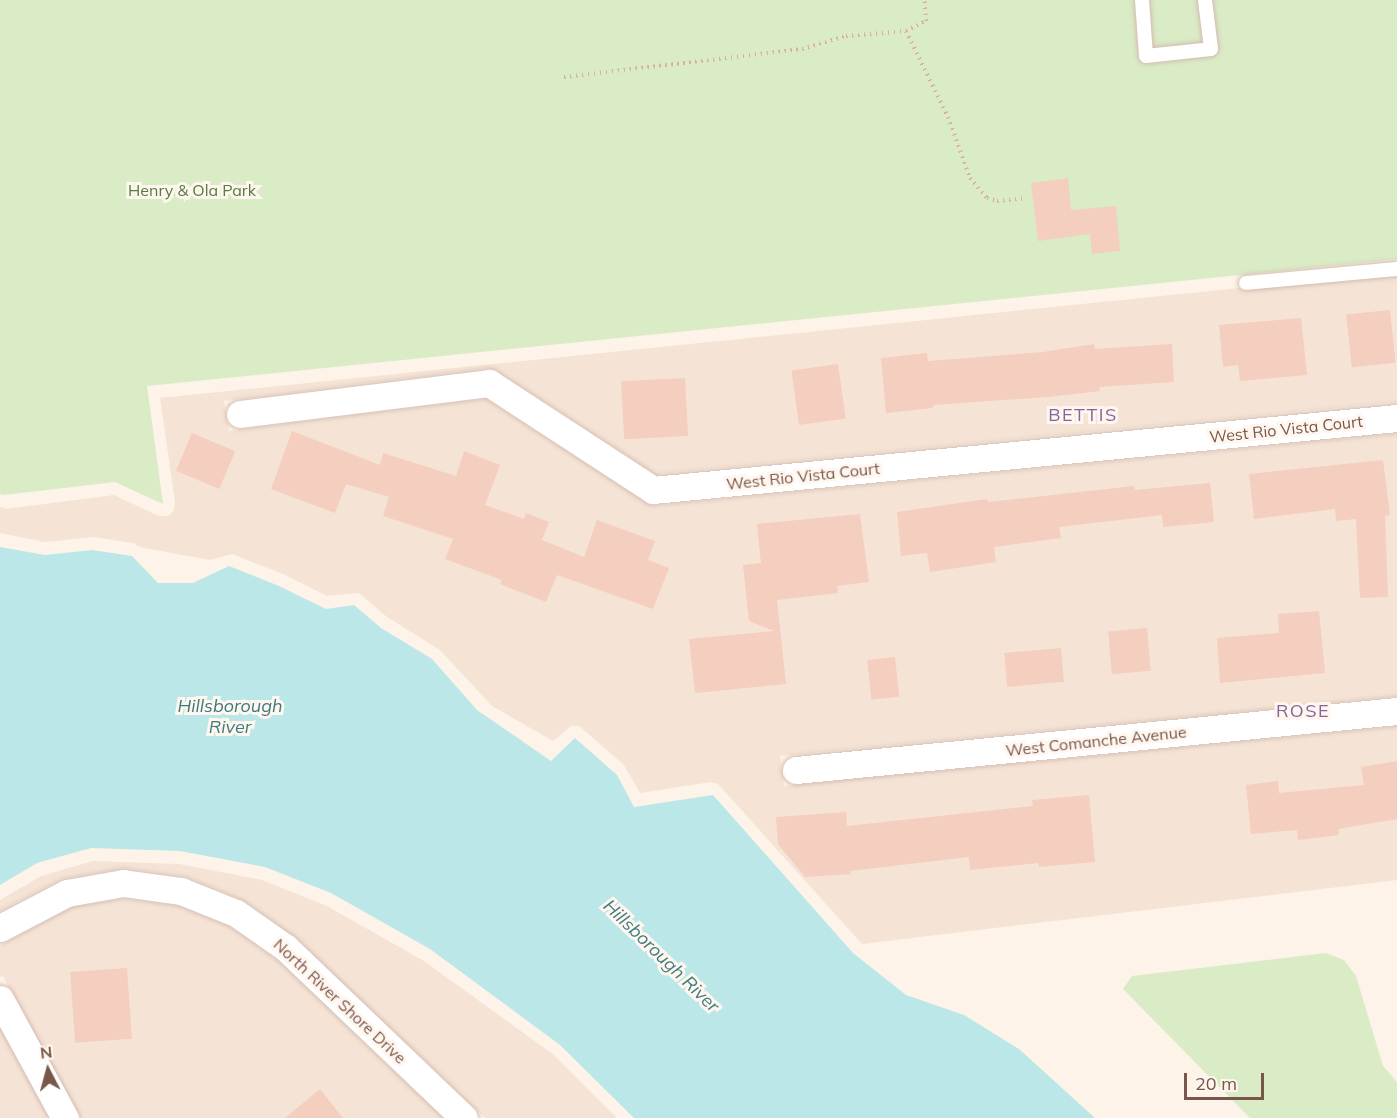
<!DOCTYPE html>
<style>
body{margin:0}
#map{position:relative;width:1397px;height:1118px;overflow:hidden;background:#fdf3e8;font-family:Mulish,sans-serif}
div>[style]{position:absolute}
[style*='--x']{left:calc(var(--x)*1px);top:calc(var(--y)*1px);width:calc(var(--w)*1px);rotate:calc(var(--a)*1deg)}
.residential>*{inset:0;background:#f5e4d6}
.green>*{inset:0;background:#d9ecc5}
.water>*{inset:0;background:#bbe7e8}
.building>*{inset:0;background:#f4cebe;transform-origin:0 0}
.path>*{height:4px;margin-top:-2px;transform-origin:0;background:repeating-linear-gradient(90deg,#dab1a1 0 1.5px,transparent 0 6px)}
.roads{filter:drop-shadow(0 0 2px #d3bbaf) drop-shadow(0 0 2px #d3bbaf)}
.lane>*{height:14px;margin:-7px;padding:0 7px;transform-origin:7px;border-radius:7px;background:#fff}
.street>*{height:27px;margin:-13.5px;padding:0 13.5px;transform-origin:13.5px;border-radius:13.5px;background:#fff}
span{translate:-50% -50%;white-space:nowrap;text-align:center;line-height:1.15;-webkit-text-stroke:6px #fff7ef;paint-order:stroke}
.park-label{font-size:16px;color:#567a3f}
.street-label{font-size:16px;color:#79564a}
.neighbourhood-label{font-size:18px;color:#84669c;letter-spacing:1.5px}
.water-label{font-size:18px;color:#3c7b7e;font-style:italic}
.north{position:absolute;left:18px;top:1040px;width:60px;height:60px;-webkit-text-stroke:4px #fff7ef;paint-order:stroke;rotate:354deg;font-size:16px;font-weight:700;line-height:24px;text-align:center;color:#79564a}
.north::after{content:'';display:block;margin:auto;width:21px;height:27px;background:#79564a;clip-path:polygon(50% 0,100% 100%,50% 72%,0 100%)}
.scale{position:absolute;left:1184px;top:1073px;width:80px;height:27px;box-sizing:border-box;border:3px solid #79564a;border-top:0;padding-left:8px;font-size:18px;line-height:21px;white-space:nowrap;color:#79564a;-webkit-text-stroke:4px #fff7ef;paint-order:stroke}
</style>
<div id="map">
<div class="residential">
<i style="clip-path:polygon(1397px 272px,1397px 402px,656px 474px,496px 370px,487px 368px,224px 401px,229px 431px,486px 399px,646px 503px,655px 506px,1397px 434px,1397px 696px,780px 756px,784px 786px,1397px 727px,1397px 880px,862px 944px,718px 784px,711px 782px,640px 793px,623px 764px,579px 726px,571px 726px,553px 741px,492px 706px,440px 650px,387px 617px,359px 593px,327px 596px,283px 574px,232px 554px,210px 560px,140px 547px,133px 543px,94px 537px,45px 542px,0 533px,0 507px,6px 509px,114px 495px,159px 516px,169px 516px,174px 510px,175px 502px,160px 398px)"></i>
<i style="clip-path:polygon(93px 861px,179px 864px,262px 880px,327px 906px,424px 961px,554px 1055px,617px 1118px,485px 1118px,293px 935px,243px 900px,185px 876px,124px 868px,61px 879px,0 911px,0 900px,41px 876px)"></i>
<i style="clip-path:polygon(123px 899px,178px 906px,230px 927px,278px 961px,443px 1118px,81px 1118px,3px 976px,0 977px,0 946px,71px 907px)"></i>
<i style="clip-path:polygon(0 1028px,49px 1118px,0 1118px)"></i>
</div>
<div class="green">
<i style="clip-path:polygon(0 0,1397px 0,1397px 259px,147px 386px,163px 504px,115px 482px,4px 495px,0 494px)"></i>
<i style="clip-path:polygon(1326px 953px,1344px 960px,1356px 976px,1383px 1066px,1397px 1082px,1397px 1118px,1250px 1118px,1123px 989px,1132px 976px)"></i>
</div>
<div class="water">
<i style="clip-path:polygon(0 547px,45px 555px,92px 550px,132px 556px,158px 583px,193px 583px,229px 566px,279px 586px,326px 609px,354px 605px,381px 628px,432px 659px,477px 710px,551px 761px,575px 738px,617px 775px,634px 807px,713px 795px,853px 953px,906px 995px,964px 1015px,1019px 1049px,1095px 1118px,634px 1118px,560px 1045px,430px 949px,331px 893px,265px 867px,180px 851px,91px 848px,37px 863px,0 885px)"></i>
</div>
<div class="building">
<i style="clip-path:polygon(1068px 178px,1071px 210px,1116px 206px,1120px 251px,1092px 254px,1090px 234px,1038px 241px,1031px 183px)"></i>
<i style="left:1390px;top:310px;width:53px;height:44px;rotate:84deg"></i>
<i style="clip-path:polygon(1301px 318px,1307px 375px,1240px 381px,1238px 365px,1223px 367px,1219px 325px)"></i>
<i style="clip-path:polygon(1094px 344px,1095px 349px,1172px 344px,1174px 382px,1099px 387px,1100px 391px,1048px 397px,933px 405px,933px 408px,886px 413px,881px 358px,927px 353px,928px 361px,1043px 352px)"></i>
<i style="left:838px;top:364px;width:55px;height:47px;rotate:82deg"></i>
<i style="left:685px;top:378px;width:58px;height:64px;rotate:87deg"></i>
<i style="clip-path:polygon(292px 431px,380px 465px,383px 453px,456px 476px,464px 451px,500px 465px,485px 505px,524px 519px,526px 513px,549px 522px,542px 540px,584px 557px,597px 520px,655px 541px,648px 560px,669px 568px,653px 609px,557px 575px,546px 602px,500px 584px,502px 580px,445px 559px,453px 539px,383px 516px,389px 497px,346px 484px,335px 513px,271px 489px)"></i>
<i style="left:192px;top:433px;width:47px;height:41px;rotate:23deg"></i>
<i style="clip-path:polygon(1383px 460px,1390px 515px,1385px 516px,1388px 597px,1360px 598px,1356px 519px,1336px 521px,1335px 509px,1254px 519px,1249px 474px)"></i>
<i style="clip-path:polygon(1210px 483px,1214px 522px,1163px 527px,1162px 515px,1059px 527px,1061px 538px,994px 547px,996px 562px,930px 572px,927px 553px,901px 556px,897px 512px,987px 499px,988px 502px,1134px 486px,1135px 490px)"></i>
<i style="clip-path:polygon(860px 514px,869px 582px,837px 586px,838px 593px,777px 600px,786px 684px,695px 693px,689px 639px,774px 631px,749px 621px,743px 565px,761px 563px,757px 524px)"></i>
<i style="clip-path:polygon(1319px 611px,1325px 673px,1220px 683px,1217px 638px,1279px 633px,1278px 614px)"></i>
<i style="left:1147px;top:628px;width:43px;height:39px;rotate:85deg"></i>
<i style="left:1061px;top:648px;width:34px;height:57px;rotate:85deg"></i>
<i style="left:895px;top:657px;width:40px;height:28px;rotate:84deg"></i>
<i style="clip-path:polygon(1397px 761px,1397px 819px,1338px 829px,1339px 835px,1298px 840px,1297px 830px,1251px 834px,1246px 785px,1278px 781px,1279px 793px,1364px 785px,1361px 767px)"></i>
<i style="clip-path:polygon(1089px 795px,1095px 862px,1039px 867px,1038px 863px,970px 870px,969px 857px,850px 871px,851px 874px,805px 877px,778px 844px,776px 817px,846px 812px,847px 826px,1033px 806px,1032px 800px)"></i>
<i style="left:127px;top:968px;width:71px;height:57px;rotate:86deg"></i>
<i style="clip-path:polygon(320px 1089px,343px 1118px,285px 1118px)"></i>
</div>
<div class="path">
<i style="--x:906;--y:31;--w:96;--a:64"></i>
<i style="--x:948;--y:117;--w:65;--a:70.2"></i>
<i style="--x:970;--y:178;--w:26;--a:50"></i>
<i style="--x:987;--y:198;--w:10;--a:17"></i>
<i style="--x:997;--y:201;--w:30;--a:-6"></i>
<i style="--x:564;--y:77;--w:240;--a:-6.7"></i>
<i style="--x:802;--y:49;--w:46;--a:-16.5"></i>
<i style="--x:846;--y:36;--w:60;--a:-4.8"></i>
<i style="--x:906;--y:31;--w:22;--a:-27"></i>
<i style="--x:926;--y:21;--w:21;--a:-95"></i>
</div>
<div class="roads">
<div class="lane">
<i style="--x:1142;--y:0;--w:56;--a:85.9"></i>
<i style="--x:1146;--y:56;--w:65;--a:-6.1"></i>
<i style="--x:1211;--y:49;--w:49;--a:-97"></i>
<i style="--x:1246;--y:283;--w:152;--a:-5.3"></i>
</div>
<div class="street">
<i style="--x:240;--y:414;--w:251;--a:-7.1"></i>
<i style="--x:489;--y:383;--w:196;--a:33.1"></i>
<i style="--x:653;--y:490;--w:747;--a:-5.53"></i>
<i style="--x:796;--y:770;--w:604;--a:-5.61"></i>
<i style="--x:0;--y:928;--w:76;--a:-27.6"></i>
<i style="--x:67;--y:893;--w:57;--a:-10.1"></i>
<i style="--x:123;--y:883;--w:59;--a:7.9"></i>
<i style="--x:181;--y:891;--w:59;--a:21.8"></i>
<i style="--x:236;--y:913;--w:61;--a:35"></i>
<i style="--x:286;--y:948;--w:246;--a:43.7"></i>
<i style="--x:0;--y:999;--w:136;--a:61.4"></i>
</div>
</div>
<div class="park-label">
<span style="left:192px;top:190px">Henry &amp; Ola Park</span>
</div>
<div class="street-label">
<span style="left:1286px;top:429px;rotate:-6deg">West Rio Vista Court</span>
<span style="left:803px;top:476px;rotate:-6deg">West Rio Vista Court</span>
<span style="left:1096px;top:741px;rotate:-6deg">West Comanche Avenue</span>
<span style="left:340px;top:1001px;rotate:43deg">North River Shore Drive</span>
</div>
<div class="neighbourhood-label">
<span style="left:1083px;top:415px">BETTIS</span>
<span style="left:1303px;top:711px">ROSE</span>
</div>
<div class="water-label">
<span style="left:230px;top:717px">Hillsborough<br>River</span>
<span style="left:661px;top:956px;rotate:44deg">Hillsborough River</span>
</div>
<div class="north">N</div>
<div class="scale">20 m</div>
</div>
